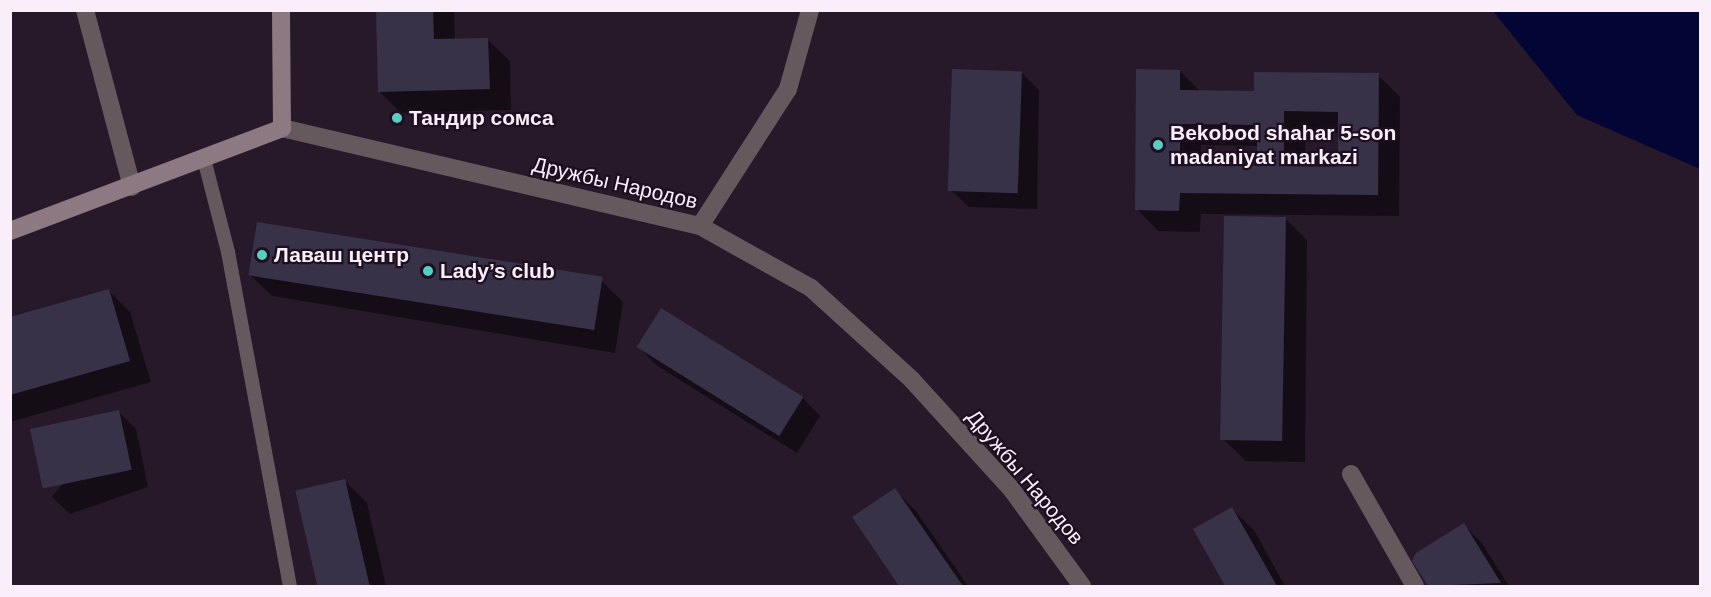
<!DOCTYPE html>
<meta charset="utf-8">
<style>
body{margin:0}
#map{position:relative;width:1711px;height:597px;overflow:hidden;background:#28192a;font-family:Helvetica,sans-serif}
div>[style]{position:absolute}
[style*='--x']{left:calc(var(--x)*1px);top:calc(var(--y)*1px);width:calc(var(--w)*1px);rotate:calc(var(--a)*1deg)}
.water>*{inset:0;background:#030535}
.shadow>*{inset:0;background:#0007}
.building>*{inset:0;background:#373248;transform-origin:0 0}
.lane>*{height:14px;margin:-7px;padding:0 7px;transform-origin:7px;border-radius:7px;background:#65595e}
.street>*{height:18px;margin:-9px;padding:0 9px;transform-origin:9px;border-radius:9px;background:#65595e}
.secondary>*{height:18px;margin:-9px;padding:0 9px;transform-origin:9px;border-radius:9px;background:#8d7982}
.dots>*{width:16px;height:16px;translate:-50% -50%;box-sizing:border-box;border:3px solid #1e0f20;border-radius:50%}
span{translate:-50% -50%;white-space:nowrap;text-align:center;line-height:1.15;-webkit-text-stroke:4.5px #1e0f20;paint-order:stroke}
.poi-label{font-size:21px;color:#f9eefa;font-weight:700}
.left{translate:0 -50%;text-align:left}
.street-label{font-size:21px;color:#f9eefa}
.frame{position:absolute;inset:0;border:12px solid #f9eefa;pointer-events:none}
</style>
<div id="map">
<div class="water">
<i style="clip-path:polygon(1493px 11px,1700px 11px,1700px 169px,1577px 115px)"></i>
</div>
<div class="shadow">
<i style="clip-path:polygon(377px 10px,454px 10px,455px 40px,488px 40px,510px 61px,511px 110px,401px 113px,379px 91px)"></i>
<i style="clip-path:polygon(evenodd,1180px 71px,1200px 91px,1255px 92px,1378px 75px,1400px 97px,1399px 216px,1201px 214px,1200px 232px,1158px 231px,1137px 209px,1180px 71px,1305px 132px,1340px 133px,1339px 169px,1305px 168px,1305px 132px,1180px 71px,1201px 145px,1258px 146px,1258px 167px,1201px 167px,1201px 145px)"></i>
<i style="clip-path:polygon(1021px 72px,1039px 90px,1037px 209px,969px 207px,951px 190px)"></i>
<i style="clip-path:polygon(1285px 218px,1307px 240px,1305px 462px,1246px 461px,1224px 440px)"></i>
<i style="clip-path:polygon(250px 275px,601px 280px,623px 302px,615px 353px,272px 296px)"></i>
<i style="clip-path:polygon(109px 291px,130px 312px,151px 382px,10px 422px,10px 319px)"></i>
<i style="clip-path:polygon(639px 347px,803px 398px,820px 416px,797px 453px,656px 365px)"></i>
<i style="clip-path:polygon(119px 412px,136px 429px,148px 487px,70px 514px,52px 497px)"></i>
<i style="clip-path:polygon(345px 481px,367px 503px,386px 586px,319px 586px,297px 492px)"></i>
<i style="clip-path:polygon(895px 490px,916px 511px,968px 586px,901px 586px,854px 517px)"></i>
<i style="clip-path:polygon(1232px 509px,1254px 530px,1285px 586px,1227px 586px,1195px 530px)"></i>
<i style="clip-path:polygon(1464px 525px,1481px 542px,1509px 586px,1430px 586px,1414px 561px)"></i>
</div>
<div class="building">
<i style="clip-path:polygon(376px 10px,433px 10px,434px 39px,488px 38px,490px 89px,378px 92px)"></i>
<i style="left:952px;top:69px;width:70px;height:122px;rotate:2deg"></i>
<i style="clip-path:polygon(evenodd,1136px 69px,1180px 70px,1180px 90px,1254px 91px,1254px 72px,1379px 73px,1378px 195px,1180px 193px,1179px 211px,1135px 210px,1136px 69px,1284px 111px,1338px 112px,1338px 167px,1284px 166px,1284px 111px,1136px 69px,1180px 124px,1257px 125px,1257px 166px,1180px 165px,1180px 124px)"></i>
<i style="left:1224px;top:216px;width:62px;height:224px;rotate:1deg"></i>
<i style="left:257px;top:222px;width:350px;height:54px;rotate:9deg"></i>
<i style="clip-path:polygon(109px 289px,130px 361px,10px 395px,10px 317px)"></i>
<i style="left:661px;top:308px;width:168px;height:46px;rotate:32deg"></i>
<i style="left:119px;top:410px;width:61px;height:91px;rotate:78deg"></i>
<i style="left:345px;top:479px;width:110px;height:51px;rotate:77deg"></i>
<i style="clip-path:polygon(895px 488px,963px 586px,899px 586px,852px 517px)"></i>
<i style="clip-path:polygon(1232px 507px,1277px 586px,1225px 586px,1193px 529px)"></i>
<i style="clip-path:polygon(1464px 523px,1501px 583px,1428px 586px,1412px 561px,1416px 553px)"></i>
</div>
<div class="lane">
<i style="--x:204;--y:159;--w:96;--a:75.5"></i>
<i style="--x:228;--y:252;--w:340;--a:79.5"></i>
</div>
<div class="street">
<i style="--x:85;--y:10;--w:183;--a:75.1"></i>
<i style="--x:282;--y:128;--w:429;--a:13.2"></i>
<i style="--x:700;--y:226;--w:127;--a:29.2"></i>
<i style="--x:811;--y:288;--w:137;--a:42.3"></i>
<i style="--x:912;--y:380;--w:149;--a:47.7"></i>
<i style="--x:1012;--y:490;--w:119;--a:53.9"></i>
<i style="--x:700;--y:226;--w:163;--a:-57.3"></i>
<i style="--x:788;--y:89;--w:82;--a:-74.4"></i>
<i style="--x:1351;--y:474;--w:129;--a:60.3"></i>
</div>
<div class="secondary">
<i style="--x:10;--y:231;--w:291;--a:-20.7"></i>
<i style="--x:282;--y:128;--w:118;--a:-90.5"></i>
</div>
<div class="dots">
<i style="left:397px;top:118px;background:#57cec2"></i>
<i style="left:1158px;top:145px;background:#57cec2"></i>
<i style="left:262px;top:255px;background:#57cec2"></i>
<i style="left:428px;top:271px;background:#57cec2"></i>
</div>
<div class="poi-label">
<span class="left" style="left:409px;top:118px">Тандир сомса</span>
<span class="left" style="left:1170px;top:145px">Bekobod shahar 5-son<br>madaniyat markazi</span>
<span class="left" style="left:274px;top:255px">Лаваш центр</span>
<span class="left" style="left:440px;top:271px">Lady’s club</span>
</div>
<div class="street-label">
<span style="left:615px;top:183px;rotate:13deg">Дружбы Народов</span>
<span style="left:1025px;top:477px;rotate:50deg">Дружбы Народов</span>
</div>
<div class="frame"></div>
</div>
